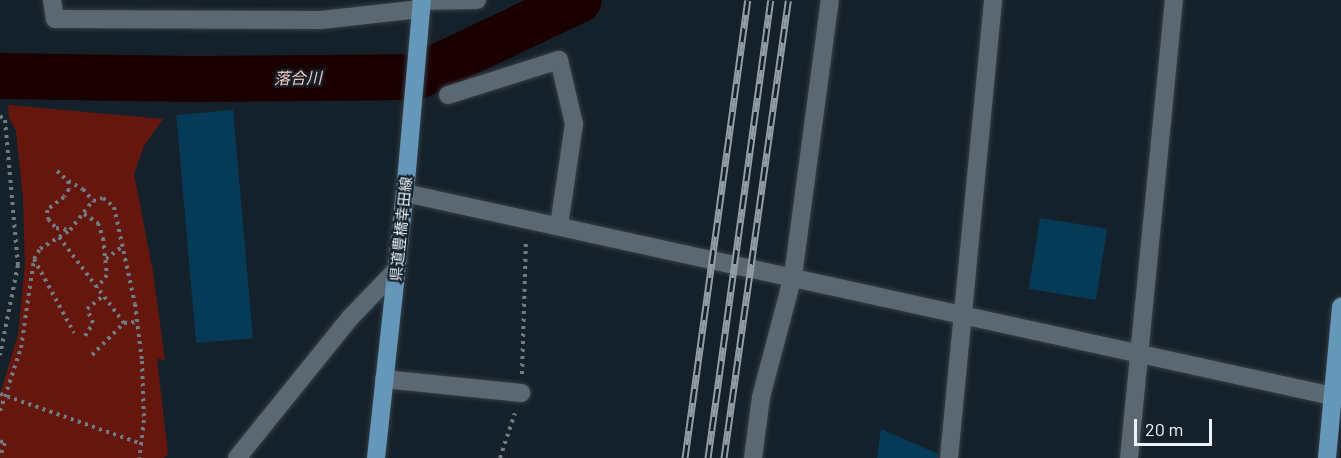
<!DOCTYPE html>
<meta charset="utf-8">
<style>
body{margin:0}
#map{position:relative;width:1341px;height:458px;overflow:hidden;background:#15212a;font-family:Barlow,"Noto Sans JP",sans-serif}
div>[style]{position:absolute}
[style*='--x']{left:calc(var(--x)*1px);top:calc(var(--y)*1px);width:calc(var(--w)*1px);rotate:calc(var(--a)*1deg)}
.green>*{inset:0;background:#66170d}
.river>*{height:46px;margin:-23px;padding:0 23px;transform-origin:23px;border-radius:23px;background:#1b0000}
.building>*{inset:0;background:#063b57;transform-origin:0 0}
.path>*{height:4px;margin-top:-2px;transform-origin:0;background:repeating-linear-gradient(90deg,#717b83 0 3px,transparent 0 7.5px)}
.roads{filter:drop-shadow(0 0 2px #353e45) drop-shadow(0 0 2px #353e45)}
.minor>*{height:18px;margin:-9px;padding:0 9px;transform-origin:9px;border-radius:9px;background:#5b6872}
.major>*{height:18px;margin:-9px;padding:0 9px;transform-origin:9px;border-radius:9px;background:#6597b9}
.rail>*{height:7px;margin-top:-3.5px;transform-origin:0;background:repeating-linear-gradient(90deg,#15212a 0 14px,#939da4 0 28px);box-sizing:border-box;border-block:2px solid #939da4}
span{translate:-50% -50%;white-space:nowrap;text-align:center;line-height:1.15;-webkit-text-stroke:4.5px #15212a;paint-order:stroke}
.street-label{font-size:15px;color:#ebf3f9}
.water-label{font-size:16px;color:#fbc8be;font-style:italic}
.scale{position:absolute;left:1134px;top:419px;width:78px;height:27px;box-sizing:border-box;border:3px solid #ebf3f9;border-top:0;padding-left:8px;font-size:18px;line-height:21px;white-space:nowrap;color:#ebf3f9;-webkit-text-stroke:4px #15212a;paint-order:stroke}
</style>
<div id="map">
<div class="green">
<i style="clip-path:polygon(8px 105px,163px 119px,144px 146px,134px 174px,153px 272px,165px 360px,157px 359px,168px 454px,164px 458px,0 458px,0 394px,18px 335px,25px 264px,23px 198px,16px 131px,9px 117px)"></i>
</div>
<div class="river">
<i style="--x:0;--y:76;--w:193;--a:0.9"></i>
<i style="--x:193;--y:79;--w:223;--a:-0.5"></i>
<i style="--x:416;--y:77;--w:180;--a:-25.3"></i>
</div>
<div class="building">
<i style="left:233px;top:110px;width:229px;height:57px;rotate:85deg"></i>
<i style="left:1040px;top:218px;width:68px;height:72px;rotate:9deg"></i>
<i style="clip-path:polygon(881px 429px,938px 454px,938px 458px,877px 458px)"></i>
</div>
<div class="path">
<i style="--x:0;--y:116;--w:6;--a:39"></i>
<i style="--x:5;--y:120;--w:146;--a:84.9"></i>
<i style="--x:18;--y:265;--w:92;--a:101.3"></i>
<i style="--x:57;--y:171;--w:15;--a:42"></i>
<i style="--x:68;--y:181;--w:8;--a:83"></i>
<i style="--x:69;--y:189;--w:9;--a:122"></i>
<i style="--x:64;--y:197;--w:21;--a:143"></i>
<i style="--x:47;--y:210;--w:9;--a:84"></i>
<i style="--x:48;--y:219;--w:12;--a:48"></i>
<i style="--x:56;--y:228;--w:13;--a:9"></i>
<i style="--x:68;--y:181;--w:17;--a:28"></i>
<i style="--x:83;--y:189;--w:16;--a:50"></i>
<i style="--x:84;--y:214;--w:17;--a:33"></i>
<i style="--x:98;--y:223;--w:16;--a:72"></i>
<i style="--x:103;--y:238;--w:37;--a:84"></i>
<i style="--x:107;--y:275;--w:16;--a:128"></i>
<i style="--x:59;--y:237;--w:108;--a:52.9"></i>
<i style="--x:34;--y:259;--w:84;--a:61.6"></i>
<i style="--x:106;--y:259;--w:23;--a:-38"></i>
<i style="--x:85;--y:336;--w:15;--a:-58"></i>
<i style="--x:93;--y:323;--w:15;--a:-113"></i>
<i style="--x:87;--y:309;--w:21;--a:-39"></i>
<i style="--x:92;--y:355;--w:45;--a:-45"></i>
<i style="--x:124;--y:323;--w:13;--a:-4"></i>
<i style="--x:522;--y:374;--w:134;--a:-88.3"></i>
<i style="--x:0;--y:394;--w:151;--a:19.4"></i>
<i style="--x:0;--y:411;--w:66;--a:-71.6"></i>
<i style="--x:21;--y:348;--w:90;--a:-81.7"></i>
<i style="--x:34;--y:259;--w:12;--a:-59"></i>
<i style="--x:40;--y:249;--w:36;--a:-32"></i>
<i style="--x:70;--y:230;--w:37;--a:-52"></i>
<i style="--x:93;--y:201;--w:10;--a:-17"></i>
<i style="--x:103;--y:198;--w:14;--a:39"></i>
<i style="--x:114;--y:207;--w:99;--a:77.8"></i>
<i style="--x:135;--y:304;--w:57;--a:83"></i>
<i style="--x:142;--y:361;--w:59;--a:88.1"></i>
<i style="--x:144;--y:420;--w:38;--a:97"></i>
<i style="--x:0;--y:441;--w:5;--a:22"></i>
<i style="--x:5;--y:443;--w:14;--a:111"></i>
<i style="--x:500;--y:458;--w:47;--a:-71.6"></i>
</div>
<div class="roads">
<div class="minor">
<i style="--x:52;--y:0;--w:19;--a:81"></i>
<i style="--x:55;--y:19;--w:266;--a:0.2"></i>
<i style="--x:321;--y:20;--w:101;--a:-6.3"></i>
<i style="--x:421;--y:1;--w:56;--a:-1"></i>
<i style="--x:448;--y:95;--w:116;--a:-17.5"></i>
<i style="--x:559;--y:60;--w:66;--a:76.8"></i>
<i style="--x:574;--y:124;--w:102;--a:98.4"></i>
<i style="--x:405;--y:193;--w:958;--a:12.35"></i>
<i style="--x:384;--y:379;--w:138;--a:5.8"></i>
<i style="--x:237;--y:458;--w:180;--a:-51.1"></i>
<i style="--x:350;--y:318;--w:66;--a:-46.2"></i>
<i style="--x:753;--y:458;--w:62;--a:-82.5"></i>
<i style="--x:761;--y:397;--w:125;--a:-75.2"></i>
<i style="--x:793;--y:276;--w:278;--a:-82.4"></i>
<i style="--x:949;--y:458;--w:460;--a:-84.5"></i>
<i style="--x:1129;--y:458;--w:460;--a:-84.4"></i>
</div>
<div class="major">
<i style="--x:376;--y:458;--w:267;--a:-83.8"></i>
<i style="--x:405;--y:193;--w:194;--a:-85"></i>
<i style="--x:1327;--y:458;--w:152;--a:-84.7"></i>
</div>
</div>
<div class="rail">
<i style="--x:685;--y:458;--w:462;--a:-82.2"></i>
<i style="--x:708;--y:458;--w:462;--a:-82.2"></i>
<i style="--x:724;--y:458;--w:462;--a:-82"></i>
</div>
<div class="street-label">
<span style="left:401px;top:229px;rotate:-84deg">県道豊橋幸田線</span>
</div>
<div class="water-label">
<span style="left:298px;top:78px;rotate:-1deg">落合川</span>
</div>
<div class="scale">20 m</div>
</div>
